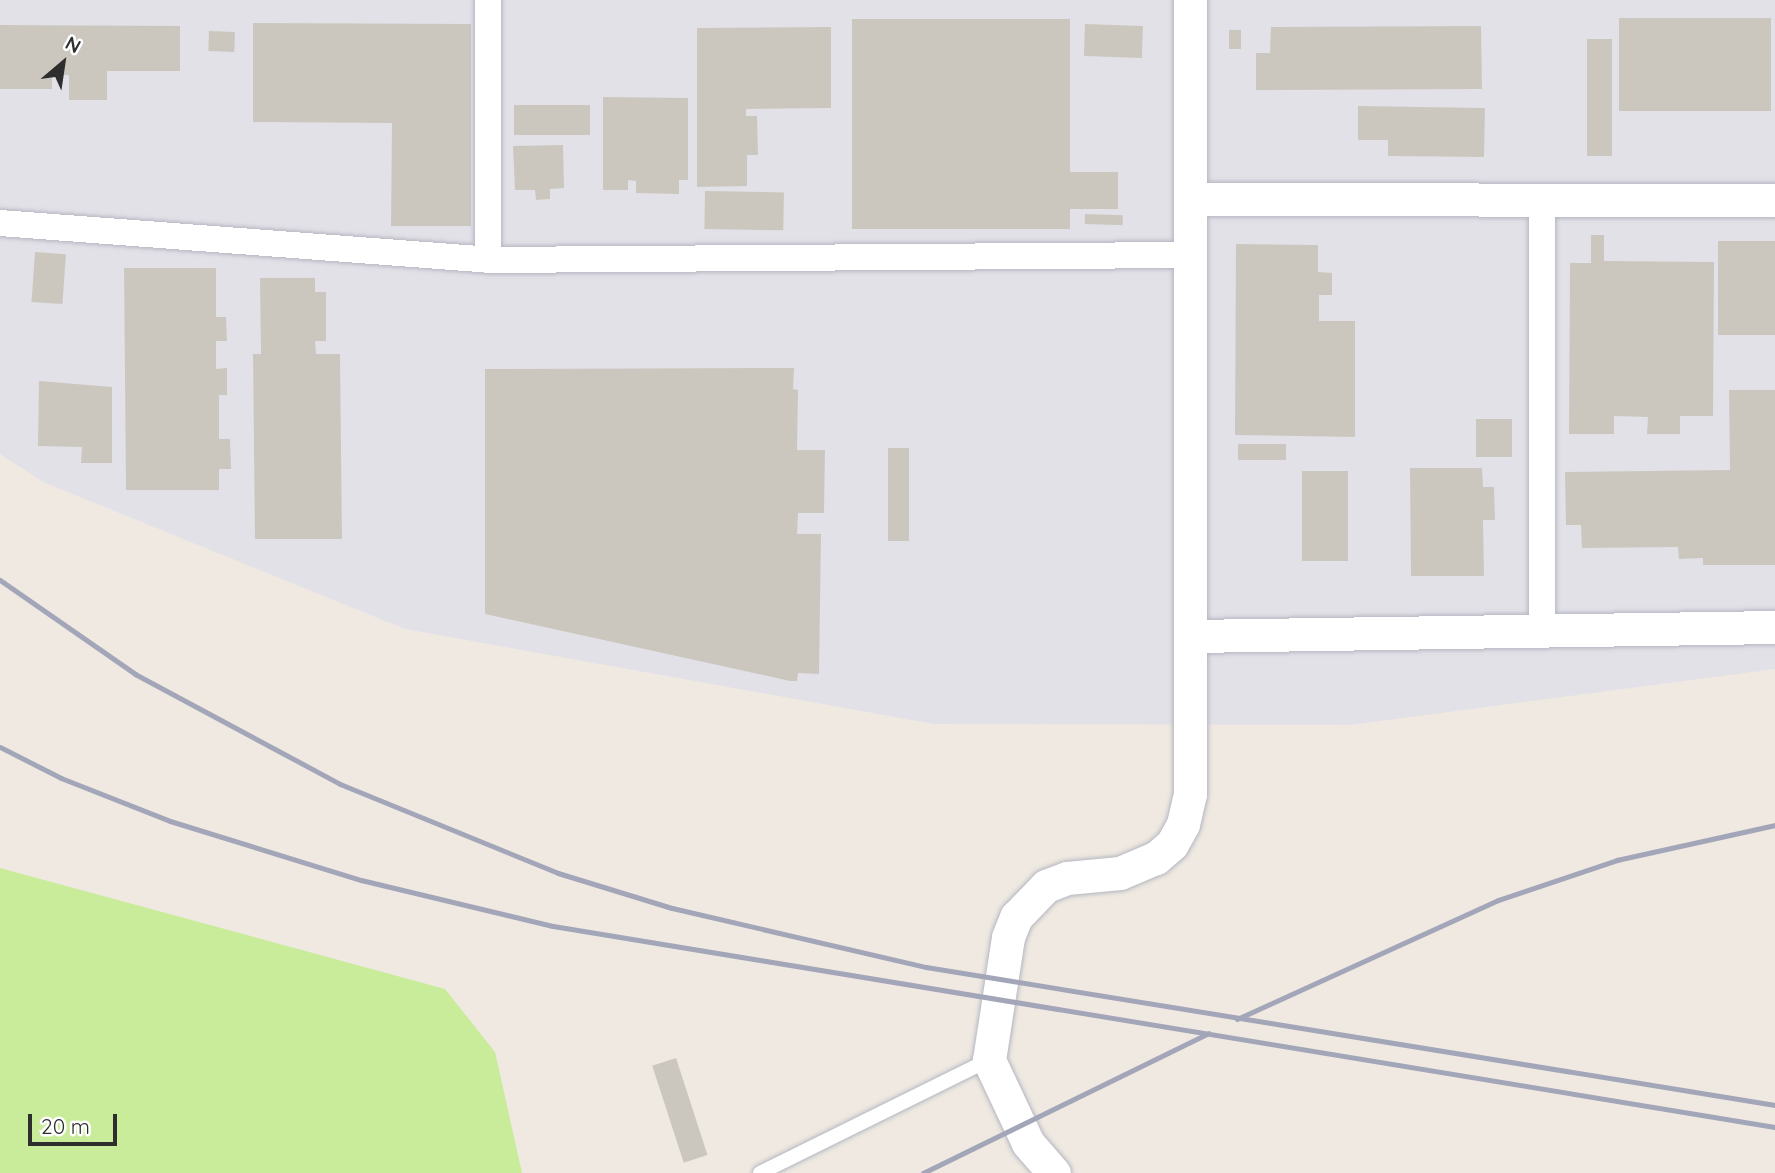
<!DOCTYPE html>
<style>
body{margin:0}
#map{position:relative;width:1775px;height:1173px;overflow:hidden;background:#efe9e1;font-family:Quicksand,sans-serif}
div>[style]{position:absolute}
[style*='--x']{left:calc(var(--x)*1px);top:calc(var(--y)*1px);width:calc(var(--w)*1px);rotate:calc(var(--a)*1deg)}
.industrial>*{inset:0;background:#e3e1e8}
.pitch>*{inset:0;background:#c9ec9a}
.building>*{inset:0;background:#cbc7bf;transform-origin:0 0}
.roads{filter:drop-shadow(0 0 2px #b4b7c1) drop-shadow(0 0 2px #b4b7c1)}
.service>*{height:14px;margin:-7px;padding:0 7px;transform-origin:7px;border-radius:7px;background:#fff}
.minor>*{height:26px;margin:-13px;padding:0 13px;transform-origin:13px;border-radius:13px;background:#fff}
.tertiary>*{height:33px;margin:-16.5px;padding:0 16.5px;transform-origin:16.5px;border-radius:16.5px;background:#fff}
.rail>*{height:5px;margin:-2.5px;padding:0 2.5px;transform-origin:2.5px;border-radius:2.5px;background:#a3a6b8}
span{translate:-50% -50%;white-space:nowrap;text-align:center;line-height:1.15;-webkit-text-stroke:6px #fff;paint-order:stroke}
.north{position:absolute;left:28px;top:28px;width:70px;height:70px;-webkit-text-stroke:5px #fff;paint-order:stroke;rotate:29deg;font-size:19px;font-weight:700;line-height:28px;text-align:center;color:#2e2e2e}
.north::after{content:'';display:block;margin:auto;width:24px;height:32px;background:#2e2e2e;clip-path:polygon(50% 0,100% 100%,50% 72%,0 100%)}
.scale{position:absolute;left:28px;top:1114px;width:89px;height:32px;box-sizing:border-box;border:4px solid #2e2e2e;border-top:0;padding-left:9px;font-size:21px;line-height:24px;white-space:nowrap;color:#2e2e2e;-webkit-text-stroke:5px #fff;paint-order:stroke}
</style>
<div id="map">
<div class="industrial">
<i style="clip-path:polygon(0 0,1775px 0,1775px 669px,1350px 725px,934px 724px,405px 629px,43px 482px,0 454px)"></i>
</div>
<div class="pitch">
<i style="clip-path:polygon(0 868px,445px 989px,495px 1052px,522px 1173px,0 1173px)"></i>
</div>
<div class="building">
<i style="left:1619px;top:18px;width:152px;height:93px"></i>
<i style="clip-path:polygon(852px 19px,1070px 19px,1070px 172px,1118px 172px,1118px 209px,1070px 209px,1070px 229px,852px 229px)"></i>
<i style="clip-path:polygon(253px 23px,471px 24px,471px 226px,391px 226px,392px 123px,253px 122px)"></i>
<i style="left:1085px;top:24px;width:58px;height:32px;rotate:2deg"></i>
<i style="clip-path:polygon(0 25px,180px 26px,180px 71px,107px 71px,107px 100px,69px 100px,69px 75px,52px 75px,52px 89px,0 89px)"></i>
<i style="clip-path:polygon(1481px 26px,1482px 89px,1256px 90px,1256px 53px,1270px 53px,1271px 27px)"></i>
<i style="clip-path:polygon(831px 27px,831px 108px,746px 109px,746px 116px,757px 116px,758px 155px,747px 155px,747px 186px,697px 187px,697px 28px)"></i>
<i style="left:1229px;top:30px;width:12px;height:19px"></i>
<i style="left:209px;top:31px;width:26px;height:20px;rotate:2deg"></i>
<i style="left:1587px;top:39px;width:25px;height:117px"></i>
<i style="clip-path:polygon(603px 97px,688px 98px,688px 180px,679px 180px,679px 194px,636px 193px,636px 181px,628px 180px,628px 190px,603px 190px)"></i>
<i style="left:590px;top:105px;width:30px;height:76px;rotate:90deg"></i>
<i style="clip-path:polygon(1358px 106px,1485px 108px,1484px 157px,1388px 156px,1388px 140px,1358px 140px)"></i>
<i style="clip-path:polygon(563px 145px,564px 188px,550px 189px,550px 199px,536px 200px,535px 190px,515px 190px,513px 146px)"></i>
<i style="left:705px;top:191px;width:79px;height:38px;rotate:1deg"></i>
<i style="left:1085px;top:214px;width:38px;height:10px;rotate:2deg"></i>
<i style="clip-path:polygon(1591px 235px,1604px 235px,1604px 261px,1714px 262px,1713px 416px,1680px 416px,1680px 434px,1647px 434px,1648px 417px,1614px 416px,1614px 434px,1569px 434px,1570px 263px,1591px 263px)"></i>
<i style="left:1718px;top:241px;width:57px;height:94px"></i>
<i style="clip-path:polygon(1236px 244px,1318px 245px,1318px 272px,1332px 273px,1332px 295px,1319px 295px,1319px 321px,1355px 321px,1355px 437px,1235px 435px)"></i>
<i style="left:35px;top:252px;width:31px;height:50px;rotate:4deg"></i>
<i style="clip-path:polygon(124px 268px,216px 268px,216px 317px,226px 317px,227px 341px,216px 341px,216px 369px,227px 368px,227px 395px,219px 395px,219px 439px,230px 439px,231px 469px,219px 469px,219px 490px,126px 490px)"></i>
<i style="clip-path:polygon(260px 278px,315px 278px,315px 292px,326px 292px,326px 341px,315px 341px,316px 354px,340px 354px,342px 539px,255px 539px,253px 354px,261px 354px)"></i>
<i style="clip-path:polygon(794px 368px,793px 389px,798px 390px,797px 450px,825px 450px,824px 513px,798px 513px,797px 534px,821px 534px,819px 674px,798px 673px,797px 681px,790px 681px,485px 614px,485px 369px)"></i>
<i style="clip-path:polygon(39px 381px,112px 387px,112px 463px,81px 463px,82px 447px,38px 446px)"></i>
<i style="clip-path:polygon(1729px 390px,1775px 390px,1775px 565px,1703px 565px,1703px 558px,1679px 559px,1678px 547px,1582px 548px,1581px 525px,1566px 525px,1565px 472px,1730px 470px)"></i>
<i style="left:1476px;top:419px;width:36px;height:38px"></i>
<i style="left:1238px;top:444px;width:48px;height:16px"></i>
<i style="left:888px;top:448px;width:21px;height:93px"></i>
<i style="clip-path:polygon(1410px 468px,1482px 468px,1483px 487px,1494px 487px,1495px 520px,1483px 520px,1484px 576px,1411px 576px)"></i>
<i style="left:1302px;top:471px;width:46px;height:90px"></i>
<i style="left:676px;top:1058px;width:102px;height:25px;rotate:72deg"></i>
</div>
<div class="roads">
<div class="service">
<i style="--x:760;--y:1173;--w:255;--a:-26.3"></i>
</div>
<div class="minor">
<i style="--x:488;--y:0;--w:260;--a:90"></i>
<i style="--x:0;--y:223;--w:489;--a:4.3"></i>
<i style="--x:488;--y:260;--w:702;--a:-0.41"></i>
<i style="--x:1542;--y:631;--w:431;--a:-90"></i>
</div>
<div class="tertiary">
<i style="--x:1190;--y:199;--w:585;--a:0.1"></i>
<i style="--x:1191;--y:636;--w:584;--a:-0.88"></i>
<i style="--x:1054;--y:1173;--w:40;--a:-131"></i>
<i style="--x:1028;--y:1143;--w:92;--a:-115.2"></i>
<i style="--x:989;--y:1060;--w:124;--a:-81.2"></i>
<i style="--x:1008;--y:937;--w:22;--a:-68"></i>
<i style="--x:1016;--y:917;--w:43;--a:-45.9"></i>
<i style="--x:1046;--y:886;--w:22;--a:-21"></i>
<i style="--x:1067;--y:878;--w:53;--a:-5.4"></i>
<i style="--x:1120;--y:873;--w:39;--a:-23"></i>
<i style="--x:1156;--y:858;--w:21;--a:-41"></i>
<i style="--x:1172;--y:844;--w:23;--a:-61"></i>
<i style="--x:1183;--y:824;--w:31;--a:-77"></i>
<i style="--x:1190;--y:794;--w:794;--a:-90"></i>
</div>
</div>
<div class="rail">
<i style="--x:0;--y:580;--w:165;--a:34.8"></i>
<i style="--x:135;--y:674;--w:233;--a:28.2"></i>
<i style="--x:340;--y:784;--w:235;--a:22.2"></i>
<i style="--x:558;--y:873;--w:119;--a:17.1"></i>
<i style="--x:672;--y:908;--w:261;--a:13.1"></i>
<i style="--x:926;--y:967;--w:860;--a:9.23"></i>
<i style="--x:0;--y:747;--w:68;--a:26.9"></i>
<i style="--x:61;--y:778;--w:117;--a:21.5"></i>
<i style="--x:170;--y:821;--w:200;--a:17.2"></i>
<i style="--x:361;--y:880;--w:197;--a:13.5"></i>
<i style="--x:553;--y:926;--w:1238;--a:9.34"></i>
<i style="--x:1237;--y:1019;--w:287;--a:-24.5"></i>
<i style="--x:1498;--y:900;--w:126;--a:-18.6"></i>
<i style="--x:1617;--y:860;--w:162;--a:-12.5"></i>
<i style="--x:923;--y:1173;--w:318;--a:-26.1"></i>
</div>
<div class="north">N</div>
<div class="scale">20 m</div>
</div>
